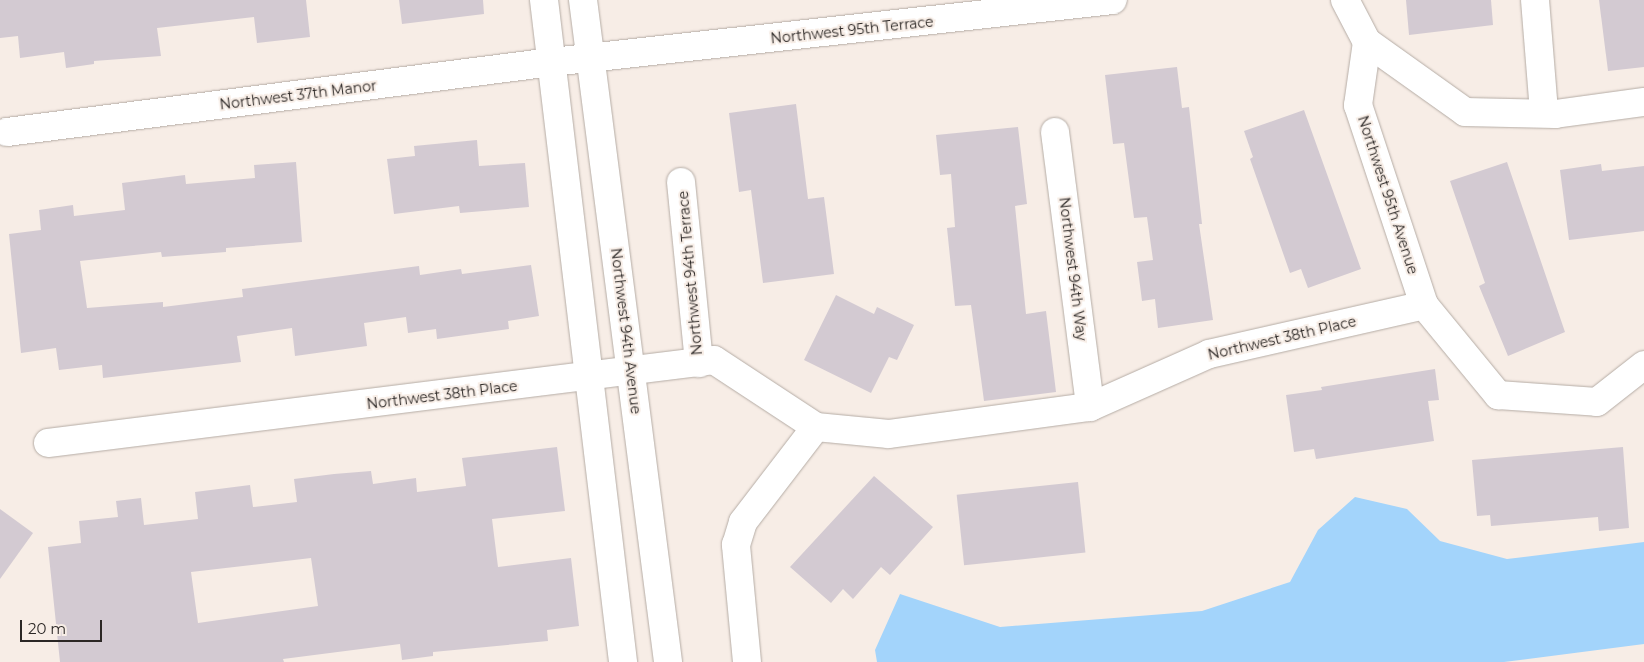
<!DOCTYPE html>
<style>
body{margin:0}
#map{position:relative;width:1644px;height:662px;overflow:hidden;background:#f7ede6;font-family:Montserrat,sans-serif}
div>[style]{position:absolute}
[style*='--x']{left:calc(var(--x)*1px);top:calc(var(--y)*1px);width:calc(var(--w)*1px);rotate:calc(var(--a)*1deg)}
.water>*{inset:0;background:#a3d4fb}
.building>*{inset:0;background:#d3cad2;transform-origin:0 0}
.roads{filter:drop-shadow(0 0 1px #b5aca5) drop-shadow(0 0 1px #b5aca5)}
.minor>*{height:28px;margin:-14px;padding:0 14px;transform-origin:14px;border-radius:14px;background:#fff}
.tertiary>*{height:28px;margin:-14px;padding:0 14px;transform-origin:14px;border-radius:14px;background:#fff}
span{translate:-50% -50%;white-space:nowrap;text-align:center;line-height:1.15;-webkit-text-stroke:4px #f7ede6;paint-order:stroke}
.street-label{font-size:14px;color:#2b2725}
.scale{position:absolute;left:20px;top:620px;width:82px;height:22px;box-sizing:border-box;border:2px solid #2b2725;border-top:0;padding-left:6px;font-size:15px;line-height:18px;white-space:nowrap;color:#2b2725;-webkit-text-stroke:4px #f7ede6;paint-order:stroke}
</style>
<div id="map">
<div class="water">
<i style="clip-path:polygon(1355px 497px,1407px 509px,1440px 541px,1507px 559px,1644px 542px,1644px 644px,1504px 662px,877px 662px,875px 650px,900px 594px,1000px 627px,1202px 611px,1290px 582px,1318px 530px)"></i>
</div>
<div class="building">
<i style="clip-path:polygon(0 0,306px 0,310px 37px,257px 43px,254px 17px,157px 28px,161px 56px,94px 61px,94px 64px,66px 68px,64px 52px,20px 58px,18px 36px,0 38px)"></i>
<i style="clip-path:polygon(399px 0,483px 0,484px 14px,402px 24px)"></i>
<i style="clip-path:polygon(1406px 0,1491px 0,1493px 25px,1409px 35px)"></i>
<i style="clip-path:polygon(1599px 0,1644px 0,1644px 67px,1608px 71px)"></i>
<i style="clip-path:polygon(1177px 67px,1182px 108px,1189px 107px,1202px 224px,1199px 224px,1213px 320px,1158px 328px,1155px 299px,1142px 301px,1137px 262px,1153px 260px,1147px 217px,1134px 218px,1124px 143px,1113px 144px,1105px 75px)"></i>
<i style="clip-path:polygon(796px 104px,808px 199px,824px 197px,834px 274px,763px 283px,751px 190px,739px 192px,729px 113px)"></i>
<i style="clip-path:polygon(1304px 110px,1361px 269px,1308px 288px,1301px 269px,1290px 273px,1250px 159px,1253px 157px,1244px 131px)"></i>
<i style="clip-path:polygon(1018px 127px,1027px 204px,1015px 206px,1026px 314px,1046px 311px,1056px 392px,984px 401px,971px 305px,955px 306px,947px 228px,955px 227px,951px 174px,940px 175px,936px 135px)"></i>
<i style="clip-path:polygon(477px 140px,479px 166px,525px 163px,529px 207px,460px 213px,459px 206px,394px 214px,387px 159px,415px 156px,414px 146px)"></i>
<i style="clip-path:polygon(296px 162px,302px 242px,226px 248px,226px 252px,162px 257px,161px 252px,80px 261px,87px 308px,163px 302px,163px 307px,243px 297px,242px 289px,419px 266px,420px 275px,461px 269px,462px 274px,531px 265px,539px 316px,508px 321px,509px 329px,437px 339px,436px 329px,408px 333px,406px 317px,364px 323px,367px 346px,295px 356px,292px 328px,237px 336px,241px 362px,103px 378px,102px 365px,59px 370px,56px 348px,21px 353px,9px 234px,41px 230px,39px 210px,73px 205px,74px 216px,125px 210px,122px 183px,185px 175px,186px 184px,255px 178px,254px 165px)"></i>
<i style="clip-path:polygon(1507px 162px,1565px 332px,1508px 356px,1479px 286px,1485px 283px,1450px 181px)"></i>
<i style="clip-path:polygon(1601px 164px,1602px 171px,1644px 166px,1644px 231px,1569px 240px,1560px 170px)"></i>
<i style="clip-path:polygon(836px 295px,874px 314px,877px 307px,914px 325px,897px 360px,889px 357px,871px 393px,804px 360px)"></i>
<i style="clip-path:polygon(1435px 369px,1439px 400px,1428px 401px,1434px 441px,1316px 459px,1314px 449px,1294px 452px,1286px 395px,1322px 390px,1321px 387px)"></i>
<i style="clip-path:polygon(evenodd,557px 447px,565px 511px,492px 519px,498px 567px,571px 558px,579px 626px,547px 630px,548px 641px,433px 652px,433px 656px,402px 660px,400px 644px,283px 659px,284px 662px,60px 662px,48px 547px,81px 543px,79px 521px,118px 517px,116px 501px,141px 498px,144px 525px,198px 519px,195px 492px,250px 485px,253px 507px,297px 502px,294px 479px,334px 474px,371px 471px,373px 484px,416px 478px,417px 492px,466px 486px,462px 458px,557px 447px,311px 558px,318px 606px,198px 623px,191px 572px,311px 558px)"></i>
<i style="clip-path:polygon(1623px 447px,1629px 528px,1599px 531px,1598px 517px,1491px 526px,1490px 515px,1477px 516px,1472px 460px)"></i>
<i style="clip-path:polygon(874px 476px,933px 527px,890px 575px,881px 567px,853px 599px,843px 589px,831px 603px,790px 567px)"></i>
<i style="left:1078px;top:482px;width:71px;height:122px;rotate:84deg"></i>
<i style="clip-path:polygon(0 509px,33px 533px,0 579px)"></i>
</div>
<div class="roads">
<div class="minor">
<i style="--x:1345;--y:0;--w:47;--a:62.4"></i>
<i style="--x:1367;--y:42;--w:64;--a:98.1"></i>
<i style="--x:1358;--y:105;--w:211;--a:71.7"></i>
<i style="--x:1535;--y:0;--w:113;--a:85.4"></i>
<i style="--x:1367;--y:42;--w:120;--a:35.5"></i>
<i style="--x:1465;--y:112;--w:90;--a:1.3"></i>
<i style="--x:1555;--y:114;--w:90;--a:-7.7"></i>
<i style="--x:7;--y:132;--w:549;--a:-7.32"></i>
<i style="--x:552;--y:62;--w:564;--a:-6.31"></i>
<i style="--x:1055;--y:132;--w:277;--a:82.7"></i>
<i style="--x:681;--y:182;--w:182;--a:84.3"></i>
<i style="--x:48;--y:443;--w:671;--a:-7.1"></i>
<i style="--x:714;--y:360;--w:122;--a:33.3"></i>
<i style="--x:816;--y:427;--w:73;--a:5.5"></i>
<i style="--x:889;--y:434;--w:203;--a:-7.7"></i>
<i style="--x:1090;--y:407;--w:130;--a:-24"></i>
<i style="--x:1209;--y:354;--w:221;--a:-12.8"></i>
<i style="--x:1424;--y:305;--w:117;--a:50.6"></i>
<i style="--x:1498;--y:395;--w:99;--a:4"></i>
<i style="--x:1597;--y:402;--w:60;--a:-38.2"></i>
<i style="--x:747;--y:662;--w:118;--a:-95.4"></i>
<i style="--x:736;--y:545;--w:24;--a:-73"></i>
<i style="--x:743;--y:522;--w:120;--a:-52.5"></i>
</div>
<div class="tertiary">
<i style="--x:544;--y:0;--w:667;--a:83.19"></i>
<i style="--x:583;--y:0;--w:667;--a:82.68"></i>
</div>
</div>
<div class="street-label">
<span style="left:852px;top:30px;rotate:-6deg">Northwest 95th Terrace</span>
<span style="left:298px;top:95px;rotate:-7deg">Northwest 37th Manor</span>
<span style="left:1388px;top:195px;rotate:72deg">Northwest 95th Avenue</span>
<span style="left:1073px;top:269px;rotate:83deg">Northwest 94th Way</span>
<span style="left:690px;top:273px;rotate:-95deg">Northwest 94th Terrace</span>
<span style="left:626px;top:331px;rotate:83deg">Northwest 94th Avenue</span>
<span style="left:1282px;top:338px;rotate:-13deg">Northwest 38th Place</span>
<span style="left:442px;top:395px;rotate:-7deg">Northwest 38th Place</span>
</div>
<div class="scale">20 m</div>
</div>
